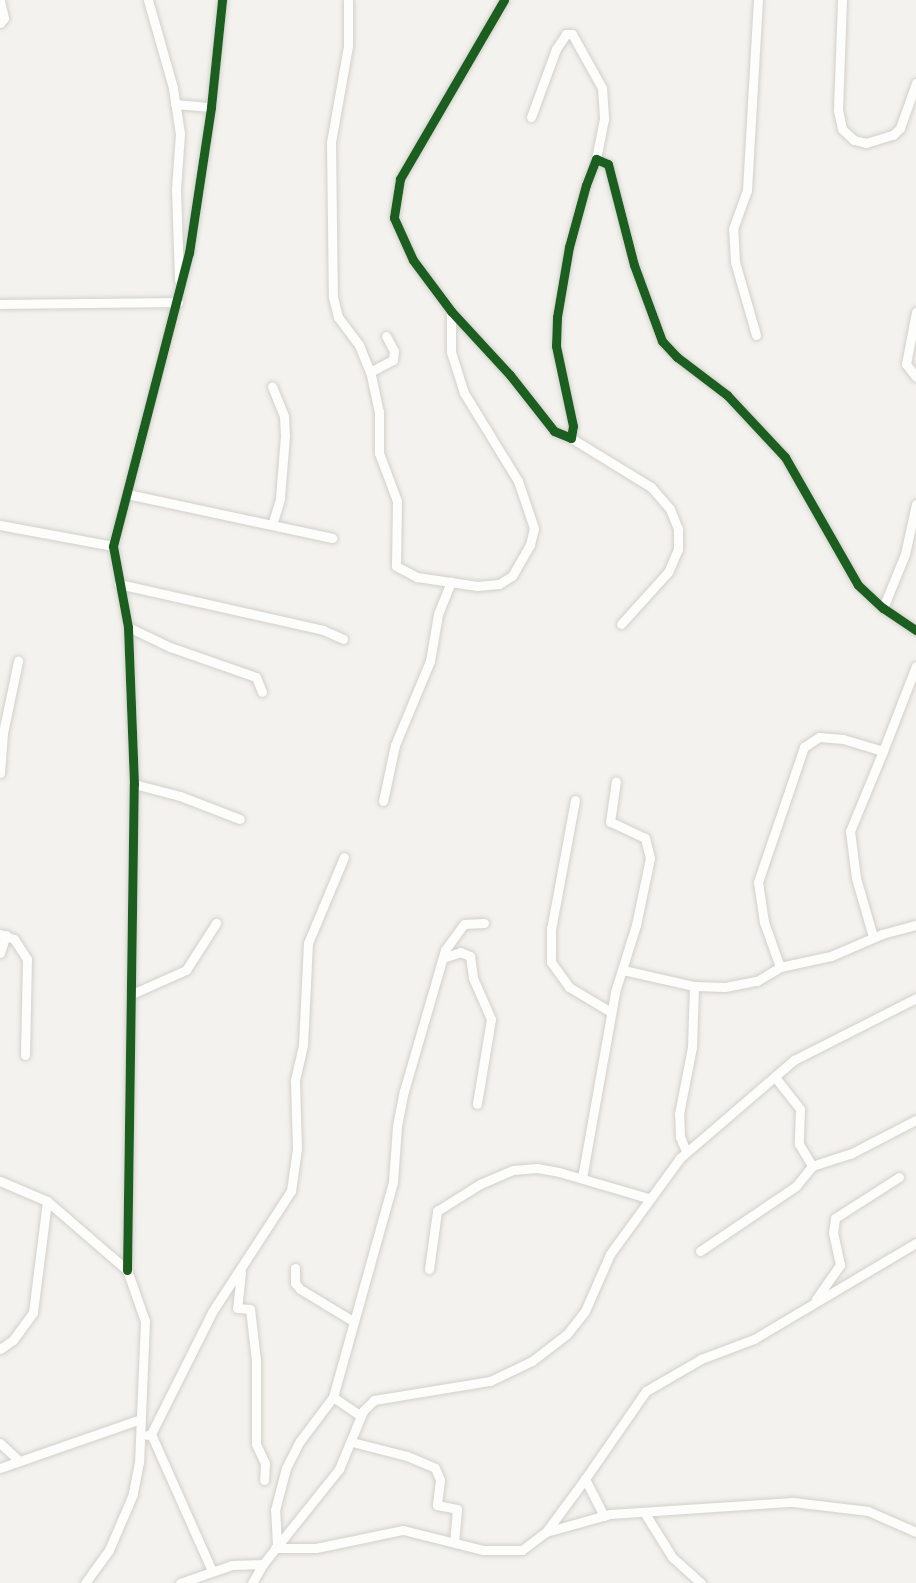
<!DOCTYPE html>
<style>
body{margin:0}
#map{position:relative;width:916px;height:1583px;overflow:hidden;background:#f4f2ee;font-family:"Fira Sans",sans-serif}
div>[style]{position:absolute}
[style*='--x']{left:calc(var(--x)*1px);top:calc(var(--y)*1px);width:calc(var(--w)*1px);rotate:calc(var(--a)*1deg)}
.roads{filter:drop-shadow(0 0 2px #d2d0cb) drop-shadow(0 0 2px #d2d0cb)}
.minor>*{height:9px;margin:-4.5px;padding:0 4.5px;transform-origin:4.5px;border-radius:4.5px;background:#fdfdfc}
.cycleway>*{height:9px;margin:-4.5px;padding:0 4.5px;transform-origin:4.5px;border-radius:4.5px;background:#1b5e20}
span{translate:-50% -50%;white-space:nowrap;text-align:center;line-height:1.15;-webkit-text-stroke:4.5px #fff;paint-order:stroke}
</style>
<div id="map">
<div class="roads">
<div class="minor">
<i style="--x:148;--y:0;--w:91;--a:74.1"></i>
<i style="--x:173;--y:88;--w:47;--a:81.3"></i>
<i style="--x:180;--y:134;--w:55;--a:94.2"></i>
<i style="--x:176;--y:189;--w:91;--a:88.1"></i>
<i style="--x:348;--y:0;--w:46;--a:90"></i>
<i style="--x:348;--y:46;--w:97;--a:100"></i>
<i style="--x:331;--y:142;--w:155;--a:89.3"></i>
<i style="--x:333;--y:297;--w:21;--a:76"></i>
<i style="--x:338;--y:317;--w:35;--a:53"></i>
<i style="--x:359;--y:345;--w:32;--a:68"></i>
<i style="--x:371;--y:375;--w:38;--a:78"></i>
<i style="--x:379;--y:412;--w:41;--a:90"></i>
<i style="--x:379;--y:453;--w:51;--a:69.4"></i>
<i style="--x:397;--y:501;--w:65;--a:90.9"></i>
<i style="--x:396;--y:566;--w:24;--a:28"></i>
<i style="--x:417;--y:577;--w:61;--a:8.5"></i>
<i style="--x:477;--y:586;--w:22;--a:-5"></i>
<i style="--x:499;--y:584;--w:15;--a:-32"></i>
<i style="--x:512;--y:576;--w:36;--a:-60"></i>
<i style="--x:530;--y:545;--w:17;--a:-77"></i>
<i style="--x:534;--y:528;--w:50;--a:-108.8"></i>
<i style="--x:518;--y:481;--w:103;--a:-121.5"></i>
<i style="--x:464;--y:393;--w:43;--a:-107.6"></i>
<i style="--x:451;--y:352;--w:41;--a:-90"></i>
<i style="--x:504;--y:0;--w:207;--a:120.2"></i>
<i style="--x:400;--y:179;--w:39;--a:99"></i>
<i style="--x:394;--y:218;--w:46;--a:65.7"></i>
<i style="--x:413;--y:260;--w:64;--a:53.3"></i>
<i style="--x:451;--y:311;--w:87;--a:47.3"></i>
<i style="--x:510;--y:375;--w:71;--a:51.8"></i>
<i style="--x:554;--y:431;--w:18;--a:22"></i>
<i style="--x:571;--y:438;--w:12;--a:-81"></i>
<i style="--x:573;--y:426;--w:82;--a:-102"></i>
<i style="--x:556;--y:346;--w:29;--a:-88"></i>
<i style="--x:557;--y:317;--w:71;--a:-80.3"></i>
<i style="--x:569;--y:247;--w:64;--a:-74.7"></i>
<i style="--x:586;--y:185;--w:28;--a:-69"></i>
<i style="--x:596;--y:159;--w:13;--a:23"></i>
<i style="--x:608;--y:164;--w:104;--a:75.6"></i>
<i style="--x:634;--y:265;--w:81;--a:69.8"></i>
<i style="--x:662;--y:341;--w:22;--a:47"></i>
<i style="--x:677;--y:357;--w:63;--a:37.2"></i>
<i style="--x:727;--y:395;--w:85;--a:46.9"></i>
<i style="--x:785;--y:457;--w:147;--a:60.3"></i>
<i style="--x:858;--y:585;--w:34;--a:43"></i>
<i style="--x:883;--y:608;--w:40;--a:34"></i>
<i style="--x:842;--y:0;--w:110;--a:92.1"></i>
<i style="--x:838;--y:110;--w:19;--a:78"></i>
<i style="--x:842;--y:129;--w:16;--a:43"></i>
<i style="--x:854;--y:140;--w:12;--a:14"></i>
<i style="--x:866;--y:143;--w:28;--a:-17"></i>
<i style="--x:893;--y:135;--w:10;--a:-45"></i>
<i style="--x:900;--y:128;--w:48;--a:-70.4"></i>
<i style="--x:0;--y:23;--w:6;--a:-51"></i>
<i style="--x:4;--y:18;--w:18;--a:-103"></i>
<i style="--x:175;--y:104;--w:36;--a:5"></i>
<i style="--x:531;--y:117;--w:72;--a:-69.8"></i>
<i style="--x:556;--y:49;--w:18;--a:-56"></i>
<i style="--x:566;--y:34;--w:6;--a:0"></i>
<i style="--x:572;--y:34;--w:62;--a:60.9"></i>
<i style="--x:602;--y:88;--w:31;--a:86"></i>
<i style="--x:604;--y:119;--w:41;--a:101.3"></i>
<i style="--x:0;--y:304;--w:178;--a:-0.6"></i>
<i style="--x:916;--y:312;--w:53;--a:100.9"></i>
<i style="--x:906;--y:364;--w:16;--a:52"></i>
<i style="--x:756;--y:335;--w:76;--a:-106"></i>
<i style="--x:735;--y:262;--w:33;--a:-93"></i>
<i style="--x:733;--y:229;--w:41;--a:-70.3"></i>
<i style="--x:747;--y:190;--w:190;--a:-86.7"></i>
<i style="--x:370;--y:372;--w:26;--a:-28"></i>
<i style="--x:393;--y:360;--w:9;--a:-84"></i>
<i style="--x:394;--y:351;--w:17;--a:-118"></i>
<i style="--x:571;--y:438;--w:94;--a:31.5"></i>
<i style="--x:651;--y:487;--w:29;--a:49"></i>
<i style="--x:670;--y:509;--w:22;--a:68"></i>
<i style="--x:678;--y:529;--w:20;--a:90"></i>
<i style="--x:678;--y:549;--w:25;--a:113"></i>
<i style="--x:668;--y:572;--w:70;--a:132.1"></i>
<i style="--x:127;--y:494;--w:210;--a:12.1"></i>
<i style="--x:0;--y:525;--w:115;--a:10.5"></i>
<i style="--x:272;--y:525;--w:28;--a:-73"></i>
<i style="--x:280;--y:498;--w:62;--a:-85.4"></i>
<i style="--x:285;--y:436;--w:20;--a:-93"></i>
<i style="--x:284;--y:416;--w:32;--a:-112"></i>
<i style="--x:119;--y:584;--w:209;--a:12.7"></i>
<i style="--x:323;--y:630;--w:22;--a:24"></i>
<i style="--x:883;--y:608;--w:58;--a:-67.8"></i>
<i style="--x:905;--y:554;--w:51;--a:-77.6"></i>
<i style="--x:128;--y:627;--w:47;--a:25.5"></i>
<i style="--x:170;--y:647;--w:91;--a:19.2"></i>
<i style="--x:256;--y:677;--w:16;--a:68"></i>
<i style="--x:883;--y:751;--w:91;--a:-68.8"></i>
<i style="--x:0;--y:773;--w:40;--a:-85.7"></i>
<i style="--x:3;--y:733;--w:74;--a:-78.2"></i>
<i style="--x:134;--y:784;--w:48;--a:14.6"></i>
<i style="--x:180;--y:796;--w:64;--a:21"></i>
<i style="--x:575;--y:800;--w:131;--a:100.5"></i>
<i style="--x:551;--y:929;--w:33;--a:90"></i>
<i style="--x:551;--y:962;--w:31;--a:54"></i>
<i style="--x:569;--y:987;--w:49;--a:30.8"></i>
<i style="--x:383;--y:801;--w:57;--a:-77.9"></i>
<i style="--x:395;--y:745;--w:91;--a:-67.4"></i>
<i style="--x:430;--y:661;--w:48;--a:-80.3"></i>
<i style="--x:438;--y:614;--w:35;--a:-68"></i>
<i style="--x:0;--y:934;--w:15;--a:20"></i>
<i style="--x:14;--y:939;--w:24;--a:57"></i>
<i style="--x:27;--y:959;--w:96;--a:91.2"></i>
<i style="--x:0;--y:953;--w:19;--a:-72"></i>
<i style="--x:443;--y:958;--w:18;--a:-19"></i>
<i style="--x:460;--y:952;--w:11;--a:22"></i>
<i style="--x:470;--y:956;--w:22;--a:82"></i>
<i style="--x:473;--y:978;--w:45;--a:66.3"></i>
<i style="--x:491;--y:1019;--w:86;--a:99.4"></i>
<i style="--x:780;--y:967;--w:52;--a:-12.2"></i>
<i style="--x:831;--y:956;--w:56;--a:-23.3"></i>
<i style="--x:882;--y:934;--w:35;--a:-15"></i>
<i style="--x:623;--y:970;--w:73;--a:12.7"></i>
<i style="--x:694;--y:986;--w:31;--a:2"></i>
<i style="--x:725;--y:987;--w:33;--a:-11"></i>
<i style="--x:757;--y:981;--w:27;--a:-31"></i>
<i style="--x:780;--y:967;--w:48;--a:-109.6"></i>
<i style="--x:764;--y:922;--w:40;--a:-98.5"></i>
<i style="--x:758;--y:882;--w:143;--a:-71.2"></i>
<i style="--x:804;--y:747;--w:18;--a:-34"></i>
<i style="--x:819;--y:737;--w:24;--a:5"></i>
<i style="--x:843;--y:739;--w:42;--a:16.7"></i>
<i style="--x:883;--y:751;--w:87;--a:112.4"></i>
<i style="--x:850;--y:831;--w:47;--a:82.7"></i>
<i style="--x:856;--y:878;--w:61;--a:73.9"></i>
<i style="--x:132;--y:994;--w:59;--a:-24"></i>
<i style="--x:186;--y:970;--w:56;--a:-57.4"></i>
<i style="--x:775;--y:1077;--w:41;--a:52"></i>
<i style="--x:800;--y:1109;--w:35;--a:92"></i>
<i style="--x:799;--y:1144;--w:26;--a:59"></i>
<i style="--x:812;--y:1166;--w:40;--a:-18"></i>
<i style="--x:850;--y:1154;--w:74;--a:-27.3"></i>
<i style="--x:686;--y:1151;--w:15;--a:-113"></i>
<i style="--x:680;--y:1137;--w:23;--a:-92"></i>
<i style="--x:679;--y:1114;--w:68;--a:-79"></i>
<i style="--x:692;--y:1047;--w:61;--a:-88.1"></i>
<i style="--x:582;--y:1178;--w:189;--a:-79.9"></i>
<i style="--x:615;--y:992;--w:70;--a:-72.6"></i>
<i style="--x:636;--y:925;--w:68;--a:-78.2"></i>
<i style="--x:650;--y:858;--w:21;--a:-104"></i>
<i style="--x:645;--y:838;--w:38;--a:-155"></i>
<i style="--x:610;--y:822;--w:41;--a:-81.7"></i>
<i style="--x:0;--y:1181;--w:51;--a:23.1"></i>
<i style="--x:47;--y:1201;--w:106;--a:40.8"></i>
<i style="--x:127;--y:1270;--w:54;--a:70.6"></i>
<i style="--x:145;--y:1321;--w:141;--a:92.4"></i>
<i style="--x:139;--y:1462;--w:33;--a:101"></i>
<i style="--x:133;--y:1494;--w:61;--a:113.2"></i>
<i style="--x:109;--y:1550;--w:41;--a:126"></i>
<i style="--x:700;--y:1251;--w:116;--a:-34.1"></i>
<i style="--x:796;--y:1186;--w:26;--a:-51"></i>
<i style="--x:295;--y:1268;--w:15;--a:90"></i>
<i style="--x:295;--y:1283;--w:8;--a:50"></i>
<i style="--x:300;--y:1289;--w:62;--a:31.1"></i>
<i style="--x:429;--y:1269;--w:59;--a:-82.1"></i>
<i style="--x:437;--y:1211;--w:51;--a:-32.1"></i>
<i style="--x:480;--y:1184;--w:36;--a:-23"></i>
<i style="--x:513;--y:1170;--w:24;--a:-5"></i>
<i style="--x:537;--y:1168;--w:22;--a:10"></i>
<i style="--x:559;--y:1172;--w:93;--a:16.3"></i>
<i style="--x:127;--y:1270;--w:486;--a:-89.2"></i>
<i style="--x:134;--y:784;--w:157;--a:-92.2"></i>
<i style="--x:128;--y:627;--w:82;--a:-100.5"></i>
<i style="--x:113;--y:546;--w:303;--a:-75.5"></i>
<i style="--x:189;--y:253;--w:148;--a:-81.4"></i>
<i style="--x:211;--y:107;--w:108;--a:-84.1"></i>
<i style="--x:241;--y:1272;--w:36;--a:96"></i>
<i style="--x:237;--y:1308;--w:13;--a:4"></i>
<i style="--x:250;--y:1309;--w:51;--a:83.3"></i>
<i style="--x:256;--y:1360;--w:84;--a:90"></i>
<i style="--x:256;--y:1444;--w:21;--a:65"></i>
<i style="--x:265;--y:1463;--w:17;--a:93"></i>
<i style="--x:816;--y:1299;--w:42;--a:-54.8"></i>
<i style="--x:840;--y:1265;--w:33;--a:-102"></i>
<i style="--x:833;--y:1233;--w:15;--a:-82"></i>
<i style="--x:835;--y:1218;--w:76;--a:-32.6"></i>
<i style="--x:0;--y:1349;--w:16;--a:-35"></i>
<i style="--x:13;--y:1340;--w:34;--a:-54"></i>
<i style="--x:33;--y:1312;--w:112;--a:-82.8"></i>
<i style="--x:361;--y:1416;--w:34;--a:-146"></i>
<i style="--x:333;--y:1397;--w:223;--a:-74.4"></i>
<i style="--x:393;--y:1182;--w:56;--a:-85.9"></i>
<i style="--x:397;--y:1126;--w:36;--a:-79"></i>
<i style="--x:404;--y:1091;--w:147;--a:-73.8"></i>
<i style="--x:445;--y:950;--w:32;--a:-54"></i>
<i style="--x:464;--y:924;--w:20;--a:-3"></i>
<i style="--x:151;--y:1434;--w:136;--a:-63.4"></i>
<i style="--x:212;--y:1312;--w:145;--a:-56.9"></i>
<i style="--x:291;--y:1191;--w:42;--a:-81.9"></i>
<i style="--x:297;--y:1149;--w:69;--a:-91.7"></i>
<i style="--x:295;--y:1080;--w:36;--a:-77"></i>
<i style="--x:303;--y:1045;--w:102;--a:-87.2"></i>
<i style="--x:308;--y:943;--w:93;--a:-67.3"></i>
<i style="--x:147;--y:1435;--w:4;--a:-14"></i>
<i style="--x:151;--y:1434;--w:150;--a:66"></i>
<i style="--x:352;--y:1442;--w:57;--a:14.3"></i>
<i style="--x:407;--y:1456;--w:30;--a:23"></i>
<i style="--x:435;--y:1468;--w:13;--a:67"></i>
<i style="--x:440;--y:1480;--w:25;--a:97"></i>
<i style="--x:437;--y:1505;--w:20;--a:11"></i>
<i style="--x:457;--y:1509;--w:32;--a:95"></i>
<i style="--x:0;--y:1443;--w:26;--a:43"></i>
<i style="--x:0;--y:1468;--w:149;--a:-19.2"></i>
<i style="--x:644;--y:1512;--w:53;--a:58.1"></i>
<i style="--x:672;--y:1557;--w:39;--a:42"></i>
<i style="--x:604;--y:1516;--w:42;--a:-117.2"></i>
<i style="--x:585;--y:1479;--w:107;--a:-55.3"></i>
<i style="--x:646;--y:1391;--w:64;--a:-30.2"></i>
<i style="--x:701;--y:1359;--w:57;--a:-20.7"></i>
<i style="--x:754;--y:1339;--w:188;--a:-30.7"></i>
<i style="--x:546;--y:1532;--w:66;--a:-53.7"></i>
<i style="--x:277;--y:1545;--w:35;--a:-93"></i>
<i style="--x:275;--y:1510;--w:43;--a:-75.3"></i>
<i style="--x:286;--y:1468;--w:30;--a:-63"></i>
<i style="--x:300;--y:1441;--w:55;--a:-53.1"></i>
<i style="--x:275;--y:1548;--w:41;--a:0"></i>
<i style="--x:316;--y:1548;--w:89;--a:-11.7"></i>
<i style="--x:403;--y:1530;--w:82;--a:14"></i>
<i style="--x:483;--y:1550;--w:39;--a:0"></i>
<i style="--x:522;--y:1550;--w:30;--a:-37"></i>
<i style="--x:546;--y:1532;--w:66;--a:-15.7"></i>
<i style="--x:610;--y:1514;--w:183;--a:-3.8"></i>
<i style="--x:793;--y:1502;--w:76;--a:6.8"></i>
<i style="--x:868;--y:1511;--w:52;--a:23.6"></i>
<i style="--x:180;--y:1583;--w:55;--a:-19.1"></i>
<i style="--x:232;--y:1565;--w:31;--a:-2"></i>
<i style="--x:263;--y:1564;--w:122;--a:-51.3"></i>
<i style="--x:339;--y:1469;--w:63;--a:-67.5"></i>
<i style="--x:363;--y:1411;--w:16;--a:-45"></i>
<i style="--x:374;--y:1400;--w:118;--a:-9.3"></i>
<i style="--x:490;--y:1381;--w:47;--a:-25.5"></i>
<i style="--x:532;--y:1361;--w:44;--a:-37.6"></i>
<i style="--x:567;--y:1334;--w:29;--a:-52"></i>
<i style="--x:585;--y:1311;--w:62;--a:-66.3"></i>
<i style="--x:610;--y:1254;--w:119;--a:-53.9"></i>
<i style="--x:680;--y:1158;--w:150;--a:-40.7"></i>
<i style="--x:794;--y:1060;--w:137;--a:-26.9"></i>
<i style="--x:252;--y:1583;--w:22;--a:-60"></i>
</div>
</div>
<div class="cycleway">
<i style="--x:504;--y:0;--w:207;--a:120.2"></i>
<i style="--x:400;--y:179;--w:39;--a:99"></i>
<i style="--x:394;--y:218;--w:46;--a:65.7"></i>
<i style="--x:413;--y:260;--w:64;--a:53.3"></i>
<i style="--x:451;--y:311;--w:87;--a:47.3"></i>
<i style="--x:510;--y:375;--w:71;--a:51.8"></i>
<i style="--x:554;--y:431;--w:18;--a:22"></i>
<i style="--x:571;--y:438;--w:12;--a:-81"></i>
<i style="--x:573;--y:426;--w:82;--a:-102"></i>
<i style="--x:556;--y:346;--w:29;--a:-88"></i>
<i style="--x:557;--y:317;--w:71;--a:-80.3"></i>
<i style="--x:569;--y:247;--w:64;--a:-74.7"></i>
<i style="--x:586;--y:185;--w:28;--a:-69"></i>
<i style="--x:596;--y:159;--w:13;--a:23"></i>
<i style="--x:608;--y:164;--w:104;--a:75.6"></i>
<i style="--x:634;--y:265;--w:81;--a:69.8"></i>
<i style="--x:662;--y:341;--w:22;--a:47"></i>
<i style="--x:677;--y:357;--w:63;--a:37.2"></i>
<i style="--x:727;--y:395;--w:85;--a:46.9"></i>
<i style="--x:785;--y:457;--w:147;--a:60.3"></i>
<i style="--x:858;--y:585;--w:34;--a:43"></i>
<i style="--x:883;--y:608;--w:40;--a:34"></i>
<i style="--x:127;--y:1270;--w:486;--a:-89.2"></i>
<i style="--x:134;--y:784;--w:157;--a:-92.2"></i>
<i style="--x:128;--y:627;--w:82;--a:-100.5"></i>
<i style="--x:113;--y:546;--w:303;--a:-75.5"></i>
<i style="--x:189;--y:253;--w:148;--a:-81.4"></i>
<i style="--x:211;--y:107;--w:108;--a:-84.1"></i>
</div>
</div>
